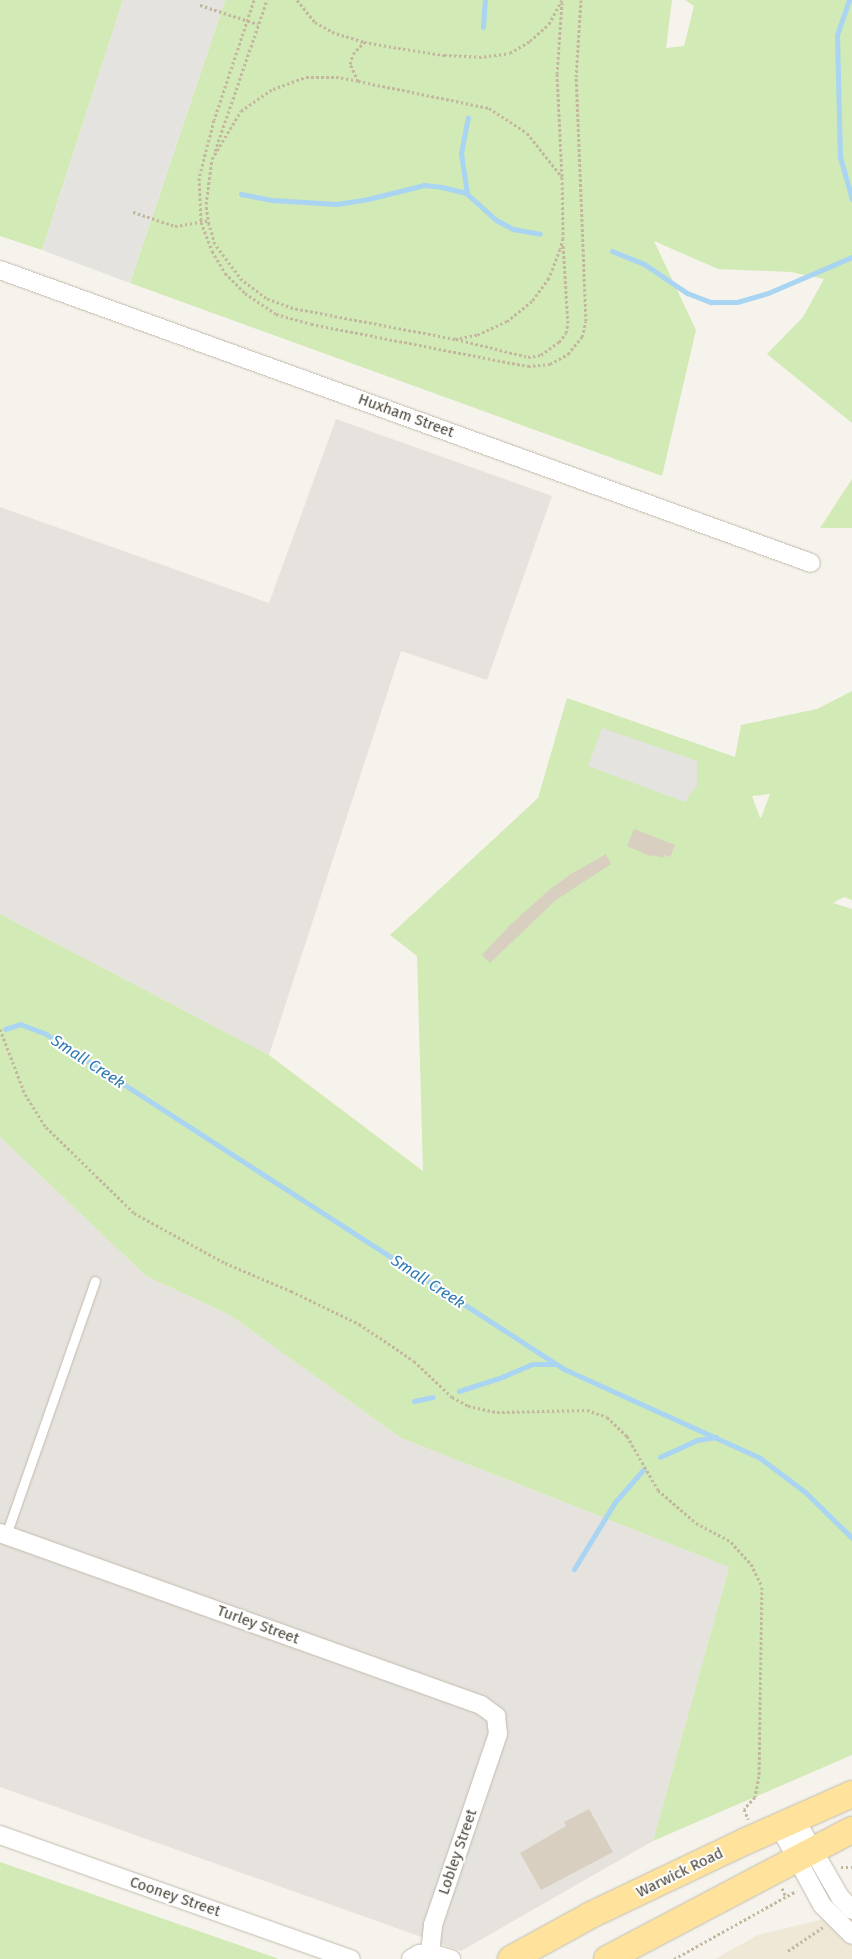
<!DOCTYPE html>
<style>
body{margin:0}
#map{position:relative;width:852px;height:1959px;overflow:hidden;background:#f6f3ec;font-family:"Fira Sans",sans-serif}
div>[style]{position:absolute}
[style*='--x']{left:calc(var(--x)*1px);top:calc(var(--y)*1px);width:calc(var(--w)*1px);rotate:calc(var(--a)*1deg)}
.industrial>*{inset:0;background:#e6e2dd}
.education>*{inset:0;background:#efe8d6}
.green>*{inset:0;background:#d2eab5}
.parking>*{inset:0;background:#e5e3e0}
.stream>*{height:5px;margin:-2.5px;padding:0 2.5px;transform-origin:2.5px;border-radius:2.5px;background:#a9d4f2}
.building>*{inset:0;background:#d8cfc1}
.path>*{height:3px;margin-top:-1.5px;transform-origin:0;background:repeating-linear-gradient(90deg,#c4b79f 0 2.5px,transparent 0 5px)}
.roads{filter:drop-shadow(0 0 1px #c2bbae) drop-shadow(0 0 1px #c2bbae)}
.service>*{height:9px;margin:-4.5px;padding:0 4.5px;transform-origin:4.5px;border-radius:4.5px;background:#fff}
.minor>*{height:18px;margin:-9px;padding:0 9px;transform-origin:9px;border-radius:9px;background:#fff}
.primary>*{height:26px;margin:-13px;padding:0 13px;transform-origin:13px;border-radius:13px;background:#ffe39c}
span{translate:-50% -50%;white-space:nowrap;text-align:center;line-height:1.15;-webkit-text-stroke:4px #fff;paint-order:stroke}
.street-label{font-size:15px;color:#4b4439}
.water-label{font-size:16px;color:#2e7ab2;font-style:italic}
</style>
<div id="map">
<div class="industrial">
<i style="clip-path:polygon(336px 419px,552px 496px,487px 680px,401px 651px,269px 1055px,0 914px,0 507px,269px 603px)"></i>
<i style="clip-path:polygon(0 1137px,146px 1276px,230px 1315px,401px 1438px,729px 1567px,653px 1841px,461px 1951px,0 1787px)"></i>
</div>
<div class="education">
<i style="clip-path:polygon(852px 1912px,852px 1959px,715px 1959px,758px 1935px)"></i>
</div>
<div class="green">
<i style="clip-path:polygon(0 0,123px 0,42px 250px,0 236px)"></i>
<i style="clip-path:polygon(225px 0,672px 0,666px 48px,684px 46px,694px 6px,685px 0,852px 0,852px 423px,767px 354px,803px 317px,824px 279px,791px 272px,718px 269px,654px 241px,696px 330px,662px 476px,130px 283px)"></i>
<i style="clip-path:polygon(852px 479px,852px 528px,820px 528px)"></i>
<i style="clip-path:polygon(evenodd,852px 691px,852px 900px,844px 897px,833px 903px,852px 909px,852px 1755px,653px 1841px,729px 1567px,401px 1438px,230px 1315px,146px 1276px,0 1137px,0 914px,269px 1055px,423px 1171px,417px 956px,390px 935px,538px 798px,567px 698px,735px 757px,741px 725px,817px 709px,852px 691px,770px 794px,761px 818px,760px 818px,752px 796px,770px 794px)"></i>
<i style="clip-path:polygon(0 1862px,279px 1959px,0 1959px)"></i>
</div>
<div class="parking">
<i style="clip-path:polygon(123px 0,225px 0,130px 283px,42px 250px)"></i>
<i style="clip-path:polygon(602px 728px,697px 761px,697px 785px,685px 802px,588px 766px)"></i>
</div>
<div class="stream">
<i style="--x:849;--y:0;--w:37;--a:109"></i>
<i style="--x:837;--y:35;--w:122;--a:88.6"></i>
<i style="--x:840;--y:157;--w:44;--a:74.1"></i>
<i style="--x:483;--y:27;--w:27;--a:-86"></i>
<i style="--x:241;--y:194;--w:32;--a:11"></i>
<i style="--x:272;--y:200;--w:65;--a:3.5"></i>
<i style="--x:337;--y:204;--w:31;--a:-9"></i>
<i style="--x:368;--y:199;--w:58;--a:-14"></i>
<i style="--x:424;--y:185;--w:18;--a:6"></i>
<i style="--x:442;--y:187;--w:25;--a:14"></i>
<i style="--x:466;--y:193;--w:40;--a:42"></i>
<i style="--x:496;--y:220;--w:19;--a:28"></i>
<i style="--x:513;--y:229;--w:27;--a:10"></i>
<i style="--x:467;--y:194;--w:41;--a:-98.3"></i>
<i style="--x:461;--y:153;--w:36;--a:-79"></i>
<i style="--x:612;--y:251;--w:35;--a:22"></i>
<i style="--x:644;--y:264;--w:52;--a:34"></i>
<i style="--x:687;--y:293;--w:26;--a:21"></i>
<i style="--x:711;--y:302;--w:26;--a:0"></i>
<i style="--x:737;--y:302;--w:32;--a:-16"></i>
<i style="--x:768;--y:293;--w:91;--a:-23.2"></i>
<i style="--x:5;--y:1029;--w:16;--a:-18"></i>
<i style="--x:20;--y:1024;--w:28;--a:21"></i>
<i style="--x:46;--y:1034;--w:617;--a:32.89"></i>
<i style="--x:564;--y:1369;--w:215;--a:24.4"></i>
<i style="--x:760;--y:1458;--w:56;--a:37.1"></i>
<i style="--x:805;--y:1492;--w:66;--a:44.4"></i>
<i style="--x:459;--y:1391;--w:40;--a:-18"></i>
<i style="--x:497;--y:1379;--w:39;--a:-23"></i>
<i style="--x:533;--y:1364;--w:20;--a:0"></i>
<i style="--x:414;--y:1401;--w:19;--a:-12"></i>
<i style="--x:660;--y:1457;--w:41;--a:-24.7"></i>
<i style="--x:697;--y:1440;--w:19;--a:-9"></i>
<i style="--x:574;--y:1569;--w:79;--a:-58.5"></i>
<i style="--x:615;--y:1502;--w:43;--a:-48.8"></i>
</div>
<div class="building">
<i style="clip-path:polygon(634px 829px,675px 845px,670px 857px,664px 855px,663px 858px,653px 855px,652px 857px,627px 846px)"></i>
<i style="clip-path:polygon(606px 854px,611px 864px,556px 900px,490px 963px,482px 955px,510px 925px,549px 890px,571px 874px)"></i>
<i style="clip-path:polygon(589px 1809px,613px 1852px,541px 1890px,520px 1853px,566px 1826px,564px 1822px)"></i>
</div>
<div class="path">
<i style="--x:254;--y:0;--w:126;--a:108.4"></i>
<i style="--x:214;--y:120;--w:60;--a:104.5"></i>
<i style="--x:199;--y:178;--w:44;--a:87.4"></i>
<i style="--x:201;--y:222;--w:31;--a:69"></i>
<i style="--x:212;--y:251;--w:26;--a:59"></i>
<i style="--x:225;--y:273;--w:28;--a:45"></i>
<i style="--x:245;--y:293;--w:37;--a:34"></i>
<i style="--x:276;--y:314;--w:36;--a:16"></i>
<i style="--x:311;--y:324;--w:221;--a:11"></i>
<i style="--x:528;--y:366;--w:22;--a:-5"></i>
<i style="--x:550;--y:364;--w:21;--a:-29"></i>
<i style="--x:568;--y:354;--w:22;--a:-51"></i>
<i style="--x:582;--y:337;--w:16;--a:-76"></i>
<i style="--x:586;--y:321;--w:244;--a:-92.3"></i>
<i style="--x:576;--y:77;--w:77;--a:-86.3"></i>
<i style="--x:297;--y:0;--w:28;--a:51"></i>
<i style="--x:315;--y:22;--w:20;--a:30"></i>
<i style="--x:332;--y:32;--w:34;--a:17"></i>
<i style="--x:364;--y:42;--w:35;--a:10"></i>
<i style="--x:398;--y:48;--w:47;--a:8.7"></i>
<i style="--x:444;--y:55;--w:35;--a:3"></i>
<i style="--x:479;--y:57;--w:31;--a:-7"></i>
<i style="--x:510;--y:53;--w:23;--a:-31"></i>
<i style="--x:530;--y:41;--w:25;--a:-42"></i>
<i style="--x:549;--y:24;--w:27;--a:-62"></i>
<i style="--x:200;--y:5;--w:61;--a:18.1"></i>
<i style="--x:306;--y:77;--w:30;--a:0"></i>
<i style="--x:336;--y:77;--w:22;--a:10"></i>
<i style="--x:358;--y:81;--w:134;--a:11.6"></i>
<i style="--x:489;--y:108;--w:45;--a:33.3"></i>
<i style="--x:527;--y:133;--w:56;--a:51.5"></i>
<i style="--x:562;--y:177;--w:61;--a:89.1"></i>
<i style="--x:563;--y:238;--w:11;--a:105"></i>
<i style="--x:560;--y:249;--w:31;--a:111"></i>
<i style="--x:549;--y:278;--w:29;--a:126"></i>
<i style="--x:532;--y:301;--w:32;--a:141"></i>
<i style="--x:507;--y:321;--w:33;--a:155"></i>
<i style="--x:477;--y:335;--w:22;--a:170"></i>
<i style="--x:455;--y:339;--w:165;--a:-169.2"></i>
<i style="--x:293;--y:308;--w:29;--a:-160"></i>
<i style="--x:266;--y:298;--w:30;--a:-143"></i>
<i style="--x:242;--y:280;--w:45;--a:-126.9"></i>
<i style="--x:215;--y:244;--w:21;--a:-107"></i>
<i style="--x:209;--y:224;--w:20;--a:-99"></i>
<i style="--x:206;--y:204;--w:45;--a:-82.4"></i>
<i style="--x:212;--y:159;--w:56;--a:-58.9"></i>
<i style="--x:241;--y:111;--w:39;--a:-35"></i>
<i style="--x:273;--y:89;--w:35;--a:-20"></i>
<i style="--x:358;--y:81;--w:19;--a:-115"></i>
<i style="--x:350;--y:64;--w:10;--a:-73"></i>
<i style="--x:353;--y:54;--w:16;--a:-47"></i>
<i style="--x:215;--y:151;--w:160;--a:-71"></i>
<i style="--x:562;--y:176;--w:102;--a:-92.8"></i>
<i style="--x:557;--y:74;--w:72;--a:-86"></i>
<i style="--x:133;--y:212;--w:44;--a:18.4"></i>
<i style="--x:175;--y:226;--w:33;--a:-9"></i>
<i style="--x:456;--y:339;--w:74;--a:14"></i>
<i style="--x:528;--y:357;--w:13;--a:-9"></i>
<i style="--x:541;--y:355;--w:22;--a:-36"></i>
<i style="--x:559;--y:342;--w:11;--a:-52"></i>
<i style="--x:566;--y:333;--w:10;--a:-79"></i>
<i style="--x:568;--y:323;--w:80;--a:-93.6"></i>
<i style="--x:0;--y:1029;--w:70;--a:69"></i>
<i style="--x:25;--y:1094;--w:39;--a:58"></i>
<i style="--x:46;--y:1127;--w:123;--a:44.3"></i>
<i style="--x:134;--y:1213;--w:104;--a:28.8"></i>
<i style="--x:225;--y:1263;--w:72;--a:23"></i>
<i style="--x:291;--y:1291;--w:76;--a:25.9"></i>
<i style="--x:359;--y:1324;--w:66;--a:33.9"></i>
<i style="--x:414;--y:1361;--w:52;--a:43.5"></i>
<i style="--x:452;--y:1397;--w:18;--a:29"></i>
<i style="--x:468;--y:1406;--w:30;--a:12"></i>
<i style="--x:497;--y:1412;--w:90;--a:-1.3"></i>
<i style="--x:587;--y:1410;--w:21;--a:19"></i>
<i style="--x:607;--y:1417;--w:28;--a:44"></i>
<i style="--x:627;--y:1436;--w:62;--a:60.1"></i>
<i style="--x:658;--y:1490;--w:50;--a:41"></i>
<i style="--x:696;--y:1523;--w:40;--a:28"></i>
<i style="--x:731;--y:1542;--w:30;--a:48"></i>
<i style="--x:751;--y:1564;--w:25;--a:64"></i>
<i style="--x:762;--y:1587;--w:189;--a:90.9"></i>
<i style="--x:759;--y:1776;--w:21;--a:101"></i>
<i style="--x:755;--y:1797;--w:16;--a:133"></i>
<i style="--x:744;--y:1809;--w:11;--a:68"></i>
<i style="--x:841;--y:1867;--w:11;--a:0"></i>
<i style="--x:782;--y:1888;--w:10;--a:66"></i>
<i style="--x:788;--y:1951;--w:42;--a:-34.4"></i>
<i style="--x:674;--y:1959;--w:140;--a:-29.1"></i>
</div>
<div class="roads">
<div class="service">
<i style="--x:6;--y:1535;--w:269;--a:-70.7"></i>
</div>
<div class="minor">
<i style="--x:0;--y:270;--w:862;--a:19.86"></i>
<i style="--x:0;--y:1533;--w:511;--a:19.68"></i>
<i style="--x:481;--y:1705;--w:19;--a:36"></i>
<i style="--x:496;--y:1716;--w:18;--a:84"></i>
<i style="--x:498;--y:1734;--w:202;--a:108.8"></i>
<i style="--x:433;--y:1925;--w:28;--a:96"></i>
<i style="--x:795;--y:1819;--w:90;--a:60"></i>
<i style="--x:840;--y:1897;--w:18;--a:47"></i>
<i style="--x:779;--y:1826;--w:90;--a:61.4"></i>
<i style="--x:822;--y:1905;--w:42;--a:45"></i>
<i style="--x:0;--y:1835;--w:372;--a:19.5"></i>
<i style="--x:411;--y:1959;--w:9;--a:-32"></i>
<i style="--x:419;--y:1954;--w:11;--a:-5"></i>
<i style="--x:430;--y:1953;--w:22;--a:16"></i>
</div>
<div class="primary">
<i style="--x:511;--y:1959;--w:91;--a:-28.8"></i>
<i style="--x:591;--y:1915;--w:172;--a:-25.5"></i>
<i style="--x:746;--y:1841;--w:116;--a:-23.9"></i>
<i style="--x:607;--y:1959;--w:277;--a:-27.8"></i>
</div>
</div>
<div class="street-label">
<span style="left:406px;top:416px;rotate:20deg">Huxham Street</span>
<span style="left:258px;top:1625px;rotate:20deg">Turley Street</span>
<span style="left:458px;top:1852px;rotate:-71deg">Lobley Street</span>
<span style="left:680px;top:1873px;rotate:-26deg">Warwick Road</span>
<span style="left:175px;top:1897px;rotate:19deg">Cooney Street</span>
</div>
<div class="water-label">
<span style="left:88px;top:1062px;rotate:33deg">Small Creek</span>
<span style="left:428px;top:1282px;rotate:33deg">Small Creek</span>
</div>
</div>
